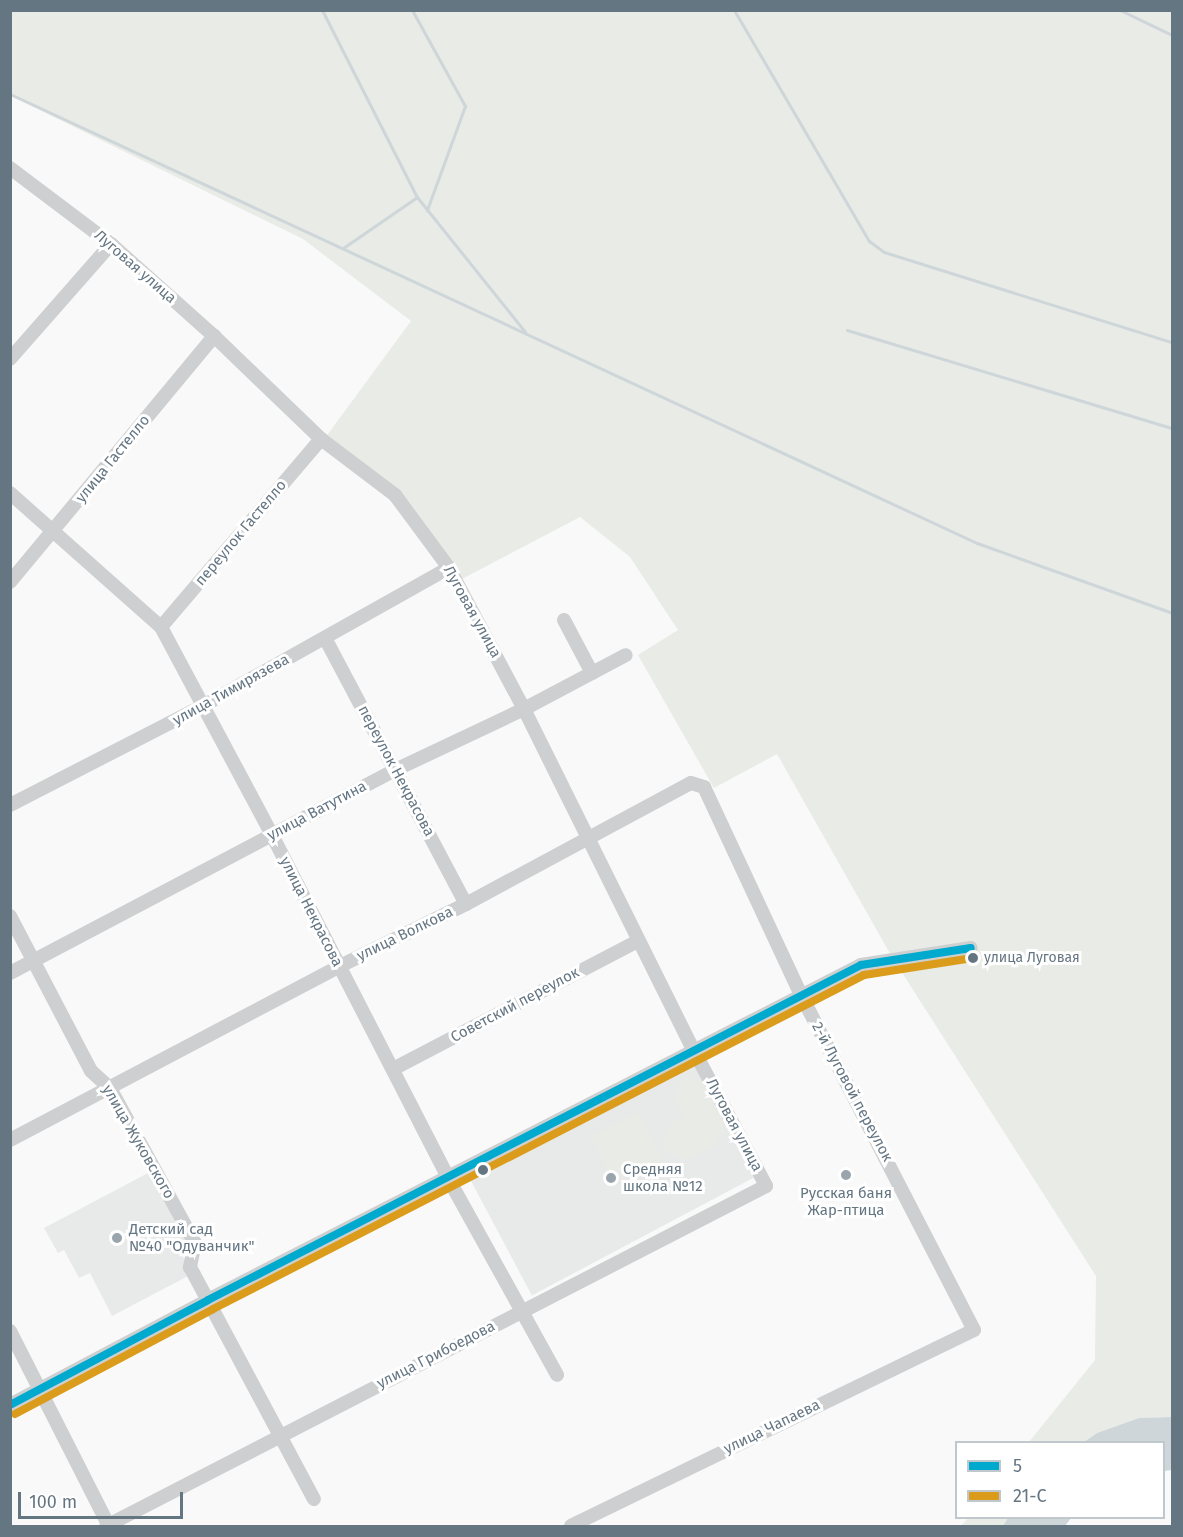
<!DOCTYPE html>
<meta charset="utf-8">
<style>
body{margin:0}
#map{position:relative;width:1183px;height:1537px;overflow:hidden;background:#f9f9f9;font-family:"Fira Sans",sans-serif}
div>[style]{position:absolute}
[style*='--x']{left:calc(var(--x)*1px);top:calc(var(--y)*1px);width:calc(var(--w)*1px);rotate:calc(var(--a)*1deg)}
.built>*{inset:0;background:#e8e9e9;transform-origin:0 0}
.green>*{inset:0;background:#e8ebe6;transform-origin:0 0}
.water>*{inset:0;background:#ced6d9}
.stream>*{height:3px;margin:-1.5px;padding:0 1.5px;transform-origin:1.5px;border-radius:1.5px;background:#ced6d9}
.minor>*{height:14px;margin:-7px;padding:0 7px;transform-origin:7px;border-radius:7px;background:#cecfd0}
.bus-1>*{height:8px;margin:-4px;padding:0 4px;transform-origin:4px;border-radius:4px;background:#00a9ce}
.bus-2>*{height:8px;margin:-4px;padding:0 4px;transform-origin:4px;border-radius:4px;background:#da9c1a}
.dots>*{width:16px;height:16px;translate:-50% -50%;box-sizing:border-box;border:3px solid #fff;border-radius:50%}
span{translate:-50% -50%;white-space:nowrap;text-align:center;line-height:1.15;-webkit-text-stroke:6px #fff;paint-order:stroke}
.bus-label{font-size:14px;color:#657683}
.left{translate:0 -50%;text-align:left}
.street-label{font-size:15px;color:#657683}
.poi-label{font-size:15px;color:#657683}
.frame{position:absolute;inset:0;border:12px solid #657683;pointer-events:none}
.legend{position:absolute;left:955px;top:1441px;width:210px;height:78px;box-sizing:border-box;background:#fff;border:2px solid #c1c8cd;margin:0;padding:8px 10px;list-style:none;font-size:18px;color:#657683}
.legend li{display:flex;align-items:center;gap:12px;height:30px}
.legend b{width:30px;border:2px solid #c1c8cd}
.scale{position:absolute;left:18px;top:1492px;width:165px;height:27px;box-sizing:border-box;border:3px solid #657683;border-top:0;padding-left:8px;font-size:18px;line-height:21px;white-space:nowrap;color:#657683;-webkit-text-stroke:4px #fff;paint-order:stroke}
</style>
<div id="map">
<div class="built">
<i style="left:692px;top:1062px;width:131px;height:251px;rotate:62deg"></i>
<i style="clip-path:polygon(150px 1172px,190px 1248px,181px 1253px,192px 1274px,112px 1316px,90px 1273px,79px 1278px,64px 1250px,58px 1253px,44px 1228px)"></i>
</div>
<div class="green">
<i style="clip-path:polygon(10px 11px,1172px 11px,1172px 1417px,1139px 1418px,1097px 1433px,1084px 1442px,1029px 1442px,1095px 1360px,1096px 1276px,892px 957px,777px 754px,714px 788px,638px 655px,678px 630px,630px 557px,580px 517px,460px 580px,397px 492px,325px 438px,411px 321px,303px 239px,11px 96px)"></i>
<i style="clip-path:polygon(688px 1077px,703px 1083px,719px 1111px,724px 1130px,713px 1146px,683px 1161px,664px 1149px,664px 1135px,667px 1128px,684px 1115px,674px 1102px,677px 1085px)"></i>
<i style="left:639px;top:1112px;width:53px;height:54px;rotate:63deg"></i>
<i style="clip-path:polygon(968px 1518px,1008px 1518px,1003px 1526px,961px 1526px)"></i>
</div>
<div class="water">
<i style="clip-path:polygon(1172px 1417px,1172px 1470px,1164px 1471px,1164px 1442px,1084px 1442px,1097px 1433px,1139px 1418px)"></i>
<i style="clip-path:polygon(1008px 1518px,1071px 1518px,1065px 1526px,1003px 1526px)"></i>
</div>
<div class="stream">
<i style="--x:322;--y:10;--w:210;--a:63.1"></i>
<i style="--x:417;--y:197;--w:173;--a:51.3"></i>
<i style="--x:412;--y:10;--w:110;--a:61.1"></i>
<i style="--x:465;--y:106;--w:111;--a:110.1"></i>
<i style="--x:734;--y:10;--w:268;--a:59.7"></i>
<i style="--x:869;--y:241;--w:19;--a:36"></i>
<i style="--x:884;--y:252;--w:302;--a:17.4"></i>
<i style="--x:1120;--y:10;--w:58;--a:25.7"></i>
<i style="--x:10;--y:94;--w:1066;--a:24.91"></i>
<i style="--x:977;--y:543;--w:207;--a:19.7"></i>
<i style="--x:343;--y:248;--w:90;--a:-34.6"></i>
<i style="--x:847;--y:330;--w:339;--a:16.8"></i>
</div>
<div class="minor">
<i style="--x:10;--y:168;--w:126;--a:37"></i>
<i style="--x:111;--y:244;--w:138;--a:41.8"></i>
<i style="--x:214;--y:336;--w:149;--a:43.9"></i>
<i style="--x:321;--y:439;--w:93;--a:37.1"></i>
<i style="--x:395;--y:495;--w:91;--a:53.5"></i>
<i style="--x:449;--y:568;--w:160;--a:62"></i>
<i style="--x:524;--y:709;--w:380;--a:63.6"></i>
<i style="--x:693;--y:1049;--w:155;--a:61.9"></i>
<i style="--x:766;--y:1186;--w:742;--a:152.74"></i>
<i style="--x:10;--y:359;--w:153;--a:-48.7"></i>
<i style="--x:10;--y:493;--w:202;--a:41.6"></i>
<i style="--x:161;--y:627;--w:236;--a:61.9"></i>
<i style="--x:272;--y:835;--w:386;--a:62.8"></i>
<i style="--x:448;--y:1178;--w:225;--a:61"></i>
<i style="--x:10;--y:582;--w:320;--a:-50.3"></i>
<i style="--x:564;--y:620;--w:60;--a:62.2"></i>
<i style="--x:161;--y:627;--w:247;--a:-49.6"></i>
<i style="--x:325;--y:638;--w:301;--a:62.1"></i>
<i style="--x:10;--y:805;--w:215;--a:-27.2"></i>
<i style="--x:201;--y:707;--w:284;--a:-29.3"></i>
<i style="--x:10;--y:916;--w:175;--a:62.4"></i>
<i style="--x:91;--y:1071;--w:25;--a:42"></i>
<i style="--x:110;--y:1088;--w:177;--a:61.3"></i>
<i style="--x:195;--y:1243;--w:25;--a:102"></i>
<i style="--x:190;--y:1267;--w:263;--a:61.9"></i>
<i style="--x:10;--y:973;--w:435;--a:-27.8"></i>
<i style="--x:395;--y:770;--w:143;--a:-25.3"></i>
<i style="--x:524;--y:709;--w:115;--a:-27.9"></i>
<i style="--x:393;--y:1069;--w:276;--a:-27.6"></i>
<i style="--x:10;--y:1140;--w:371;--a:-27.8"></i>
<i style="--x:338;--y:967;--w:143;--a:-26.2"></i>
<i style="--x:466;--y:904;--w:255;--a:-28.3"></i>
<i style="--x:691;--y:783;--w:14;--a:17"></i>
<i style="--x:704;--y:787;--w:227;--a:65"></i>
<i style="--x:800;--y:993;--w:379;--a:62.7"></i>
<i style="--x:974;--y:1330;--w:448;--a:154.1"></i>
<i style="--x:10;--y:1331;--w:219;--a:63.1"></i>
<i style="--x:10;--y:1405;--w:224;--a:-27.9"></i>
<i style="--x:208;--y:1300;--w:734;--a:-27.16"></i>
<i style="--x:861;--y:965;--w:111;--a:-8.8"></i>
</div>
<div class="bus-1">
<i style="--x:10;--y:1405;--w:224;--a:-27.9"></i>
<i style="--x:208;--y:1300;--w:734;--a:-27.16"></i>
<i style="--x:861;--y:965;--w:111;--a:-8.8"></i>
</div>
<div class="bus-2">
<i style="--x:15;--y:1414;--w:224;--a:-27.9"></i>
<i style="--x:213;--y:1309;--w:732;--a:-27.16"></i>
<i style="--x:864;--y:975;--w:110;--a:-8.9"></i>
</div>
<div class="dots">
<i style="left:973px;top:958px;background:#657683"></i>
<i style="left:483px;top:1170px;background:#657683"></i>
<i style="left:846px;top:1175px;background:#99a4ac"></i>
<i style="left:611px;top:1178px;background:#99a4ac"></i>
<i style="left:117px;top:1238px;background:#99a4ac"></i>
</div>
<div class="bus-label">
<span class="left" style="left:984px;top:958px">улица Луговая</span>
</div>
<div class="street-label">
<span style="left:135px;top:267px;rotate:41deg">Луговая улица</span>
<span style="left:113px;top:459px;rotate:-51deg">улица Гастелло</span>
<span style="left:241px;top:533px;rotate:-50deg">переулок Гастелло</span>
<span style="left:472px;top:612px;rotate:61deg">Луговая улица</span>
<span style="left:231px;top:690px;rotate:-29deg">улица Тимирязева</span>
<span style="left:396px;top:771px;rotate:62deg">переулок Некрасова</span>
<span style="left:317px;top:811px;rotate:-28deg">улица Ватутина</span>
<span style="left:311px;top:912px;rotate:63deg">улица Некрасова</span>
<span style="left:405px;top:934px;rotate:-26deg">улица Волкова</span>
<span style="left:515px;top:1005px;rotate:-28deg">Советский переулок</span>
<span style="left:852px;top:1092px;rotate:62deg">2-й Луговой переулок</span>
<span style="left:734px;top:1125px;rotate:62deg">Луговая улица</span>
<span style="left:138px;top:1142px;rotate:60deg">улица Жуковского</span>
<span style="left:436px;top:1355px;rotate:-27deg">улица Грибоедова</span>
<span style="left:772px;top:1427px;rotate:-26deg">улица Чапаева</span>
</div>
<div class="poi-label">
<span class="left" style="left:623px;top:1178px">Средняя<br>школа №12</span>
<span style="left:846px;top:1202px">Русская баня<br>Жар-птица</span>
<span class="left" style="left:129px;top:1238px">Детский сад<br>№40 "Одуванчик"</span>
</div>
<div class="frame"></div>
<ul class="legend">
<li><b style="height:8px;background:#00a9ce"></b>5</li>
<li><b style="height:8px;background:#da9c1a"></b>21-С</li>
</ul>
<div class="scale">100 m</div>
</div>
